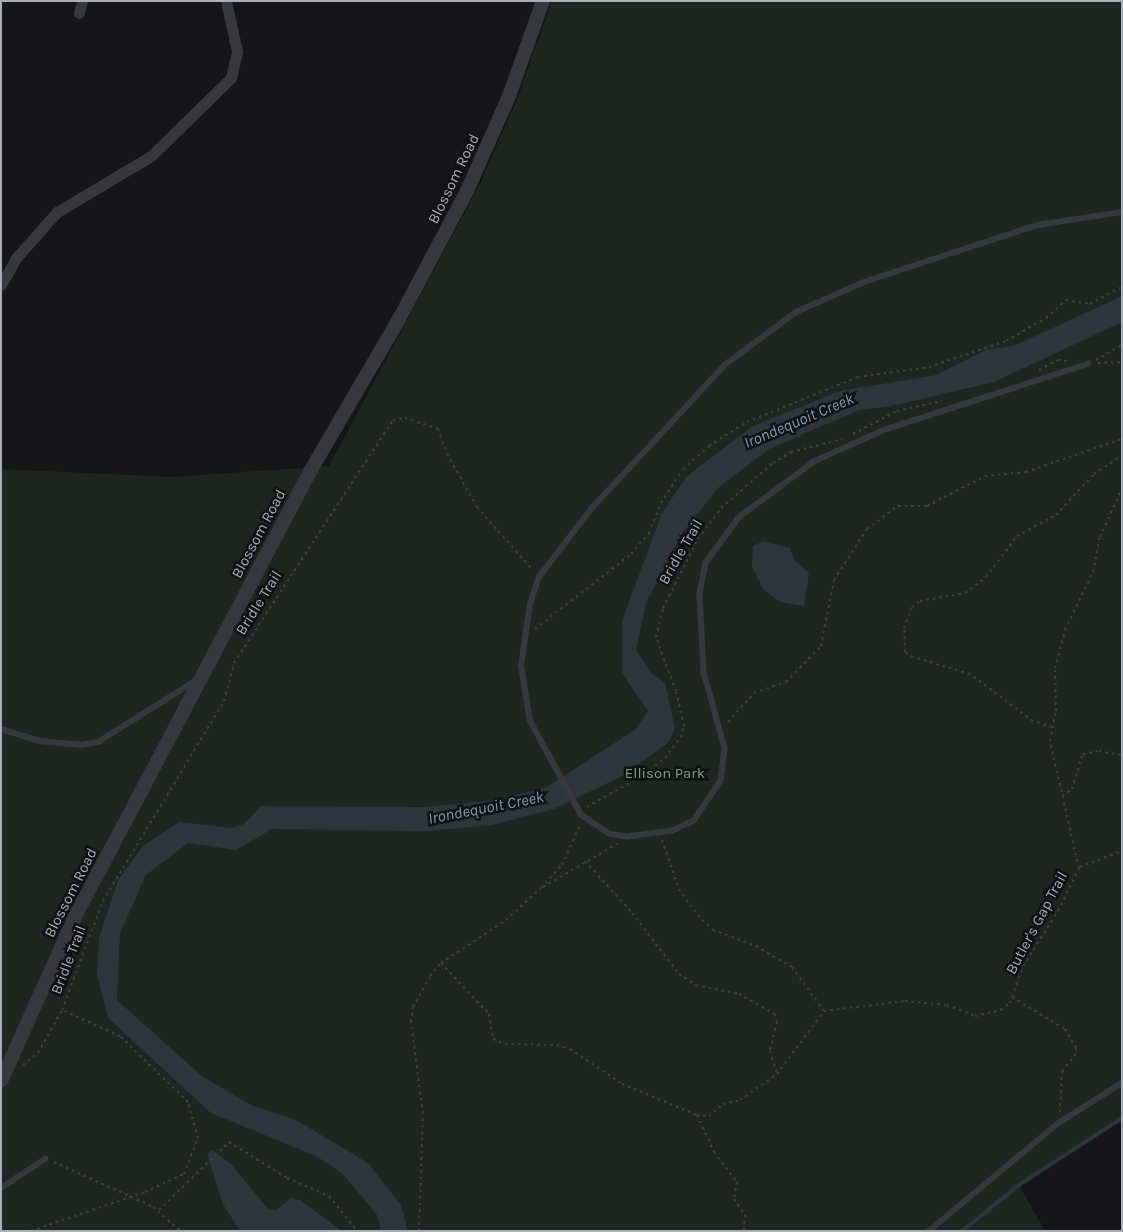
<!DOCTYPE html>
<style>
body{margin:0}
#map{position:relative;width:1123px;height:1232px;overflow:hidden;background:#161618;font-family:Karla,sans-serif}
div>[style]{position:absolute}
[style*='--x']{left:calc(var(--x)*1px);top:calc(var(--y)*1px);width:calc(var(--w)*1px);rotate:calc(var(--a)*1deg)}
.green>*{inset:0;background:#1e261f}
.water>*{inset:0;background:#2c353c}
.stream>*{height:4px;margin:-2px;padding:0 2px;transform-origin:2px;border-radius:2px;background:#2c353c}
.path>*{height:2px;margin-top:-1px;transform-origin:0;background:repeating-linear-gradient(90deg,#3d3f44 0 2.5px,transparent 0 6.5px)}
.service>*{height:5.5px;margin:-2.75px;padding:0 2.75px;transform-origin:2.75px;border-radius:2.75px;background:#37383d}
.minor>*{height:11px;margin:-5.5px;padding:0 5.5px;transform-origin:5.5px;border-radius:5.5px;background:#37383d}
.tertiary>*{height:14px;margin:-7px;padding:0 7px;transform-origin:7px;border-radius:7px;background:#37383d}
span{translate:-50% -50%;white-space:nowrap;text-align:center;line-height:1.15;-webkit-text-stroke:5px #111113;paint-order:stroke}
.street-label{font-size:15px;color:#a8adb8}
.park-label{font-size:15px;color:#7fa381}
.water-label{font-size:16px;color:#7f9bb3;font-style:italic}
.frame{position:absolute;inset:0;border:2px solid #a8adb8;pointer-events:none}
</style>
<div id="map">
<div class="green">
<i style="clip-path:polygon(552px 1px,1122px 1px,1122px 1118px,1019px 1185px,1045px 1231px,1px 1231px,1px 469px,172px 477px,329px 466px,480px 184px,518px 97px)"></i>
</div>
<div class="water">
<i style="clip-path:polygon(1122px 296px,1122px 322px,994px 382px,891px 406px,859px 410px,769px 449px,718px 488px,681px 535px,646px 603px,636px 650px,652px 674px,665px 683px,675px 728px,668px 743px,622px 776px,554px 809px,492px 825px,426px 831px,272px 829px,236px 850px,188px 843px,146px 875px,120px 933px,117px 1000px,203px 1077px,253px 1106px,296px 1120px,368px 1163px,401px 1205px,408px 1231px,381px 1231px,377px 1215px,343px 1174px,316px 1156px,211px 1113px,108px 1018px,97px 975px,99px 938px,118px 880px,143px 846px,179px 822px,231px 828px,244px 824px,261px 806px,424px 807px,497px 800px,547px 787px,636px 729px,648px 711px,622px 673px,622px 621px,662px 513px,687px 476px,753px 426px,840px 391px,936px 375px,986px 350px,1014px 346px)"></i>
<i style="clip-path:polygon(763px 541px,790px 548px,794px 560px,809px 573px,804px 606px,780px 602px,763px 589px,752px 567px,753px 546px)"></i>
<i style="clip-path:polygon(212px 1150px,232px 1165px,268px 1209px,276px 1210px,291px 1198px,300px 1200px,342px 1231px,240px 1231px,223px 1204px,207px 1154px)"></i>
</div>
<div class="stream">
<i style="--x:962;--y:1231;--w:73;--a:-38.9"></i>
<i style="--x:1019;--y:1185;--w:123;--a:-33"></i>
</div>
<div class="path">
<i style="--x:1096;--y:360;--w:30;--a:-30"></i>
<i style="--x:1098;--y:363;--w:24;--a:-2"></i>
<i style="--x:1039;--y:370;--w:21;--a:-28"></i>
<i style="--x:1058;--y:360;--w:11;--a:5"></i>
<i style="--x:853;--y:434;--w:50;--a:-27.6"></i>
<i style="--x:897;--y:411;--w:46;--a:-12.5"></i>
<i style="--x:535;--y:629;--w:122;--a:-38"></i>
<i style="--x:631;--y:554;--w:28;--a:-49"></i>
<i style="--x:649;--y:533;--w:32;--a:-68"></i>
<i style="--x:661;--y:503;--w:40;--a:-57.1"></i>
<i style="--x:683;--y:469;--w:35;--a:-41"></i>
<i style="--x:709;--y:446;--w:45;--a:-32.3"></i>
<i style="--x:747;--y:422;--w:120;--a:-22.1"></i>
<i style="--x:858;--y:377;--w:72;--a:-8"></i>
<i style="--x:929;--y:367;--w:81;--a:-18.7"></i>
<i style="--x:1006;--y:341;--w:46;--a:-29.9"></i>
<i style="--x:1046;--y:318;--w:27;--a:-42"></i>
<i style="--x:1066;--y:300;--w:24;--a:9"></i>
<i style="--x:1090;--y:304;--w:36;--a:-28"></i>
<i style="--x:728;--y:722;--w:39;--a:-48"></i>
<i style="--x:754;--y:693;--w:34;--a:-19"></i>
<i style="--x:786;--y:682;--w:50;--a:-45.8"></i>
<i style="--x:821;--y:646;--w:67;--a:-78.9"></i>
<i style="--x:834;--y:580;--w:61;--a:-57.1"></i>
<i style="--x:867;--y:529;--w:39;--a:-37"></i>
<i style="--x:898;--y:506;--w:29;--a:0"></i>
<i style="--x:927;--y:506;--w:65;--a:-27.3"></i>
<i style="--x:985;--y:476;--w:41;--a:-5.6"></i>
<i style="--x:1026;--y:472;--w:102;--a:-19"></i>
<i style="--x:1052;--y:727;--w:20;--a:-162"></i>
<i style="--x:1033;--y:721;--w:79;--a:-143.3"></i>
<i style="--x:970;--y:674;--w:59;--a:-163.4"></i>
<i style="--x:913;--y:657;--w:9;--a:-148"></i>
<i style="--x:905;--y:652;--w:24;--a:-92"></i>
<i style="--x:904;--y:628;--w:22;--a:-69"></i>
<i style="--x:912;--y:607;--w:10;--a:-37"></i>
<i style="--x:920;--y:601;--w:46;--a:-10.1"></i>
<i style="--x:965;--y:593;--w:26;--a:-37"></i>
<i style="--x:986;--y:577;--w:51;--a:-52.9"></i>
<i style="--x:1017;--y:536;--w:44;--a:-28.3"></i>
<i style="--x:1056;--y:515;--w:56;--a:-47.2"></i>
<i style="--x:1094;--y:474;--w:34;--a:-34"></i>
<i style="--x:1062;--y:796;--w:12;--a:-35"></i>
<i style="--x:1072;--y:789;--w:37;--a:-73"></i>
<i style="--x:1083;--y:754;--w:16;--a:-11"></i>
<i style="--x:1099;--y:751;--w:23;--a:10"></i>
<i style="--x:587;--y:807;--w:67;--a:-29.6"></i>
<i style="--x:645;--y:774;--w:26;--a:-39"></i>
<i style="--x:665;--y:758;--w:26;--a:-53"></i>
<i style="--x:681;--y:737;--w:11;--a:-75"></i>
<i style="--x:684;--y:726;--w:36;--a:-103"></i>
<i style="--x:676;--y:691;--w:58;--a:-110.3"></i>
<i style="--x:656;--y:637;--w:30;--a:-76"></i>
<i style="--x:663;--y:608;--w:77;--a:-63.1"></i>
<i style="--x:698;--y:539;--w:39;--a:-53"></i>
<i style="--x:721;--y:508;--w:69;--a:-40.9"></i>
<i style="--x:773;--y:463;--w:21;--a:-31"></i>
<i style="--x:791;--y:452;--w:53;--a:-14.3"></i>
<i style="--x:662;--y:840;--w:52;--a:70.9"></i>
<i style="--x:679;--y:889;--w:32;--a:54"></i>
<i style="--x:698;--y:915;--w:21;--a:45"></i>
<i style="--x:713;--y:930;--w:46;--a:20.4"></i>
<i style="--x:756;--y:946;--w:42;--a:30.3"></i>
<i style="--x:792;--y:967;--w:54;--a:54"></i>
<i style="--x:585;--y:861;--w:70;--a:47.9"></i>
<i style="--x:632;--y:913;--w:77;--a:52.4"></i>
<i style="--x:679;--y:974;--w:20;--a:33"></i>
<i style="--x:696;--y:985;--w:44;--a:11.8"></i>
<i style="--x:739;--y:994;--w:41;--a:29.1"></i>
<i style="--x:775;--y:1014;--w:8;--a:76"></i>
<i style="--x:777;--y:1022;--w:30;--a:104"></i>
<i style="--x:770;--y:1051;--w:24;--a:73"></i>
<i style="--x:1080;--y:867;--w:45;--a:-20.9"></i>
<i style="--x:543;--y:887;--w:86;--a:-30.2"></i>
<i style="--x:441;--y:963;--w:70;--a:46.7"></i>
<i style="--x:489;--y:1014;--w:25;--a:81"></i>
<i style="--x:493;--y:1039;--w:13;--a:23"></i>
<i style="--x:505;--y:1044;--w:52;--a:1.1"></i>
<i style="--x:557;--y:1045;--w:14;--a:17"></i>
<i style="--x:570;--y:1049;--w:63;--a:33.9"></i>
<i style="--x:622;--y:1084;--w:81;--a:22.5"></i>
<i style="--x:697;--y:1115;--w:12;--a:5"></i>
<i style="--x:709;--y:1116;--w:18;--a:-41"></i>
<i style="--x:723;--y:1104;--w:17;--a:-13"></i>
<i style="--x:740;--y:1100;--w:45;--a:-35.1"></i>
<i style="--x:777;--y:1074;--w:79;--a:-53.3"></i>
<i style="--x:824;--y:1011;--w:82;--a:-7"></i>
<i style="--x:905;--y:1001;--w:42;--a:5.4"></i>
<i style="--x:947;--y:1005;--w:30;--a:21"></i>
<i style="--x:975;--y:1016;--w:27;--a:-13"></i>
<i style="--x:1001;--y:1010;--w:11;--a:-38"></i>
<i style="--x:1010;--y:1003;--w:39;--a:-71"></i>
<i style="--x:1023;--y:966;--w:65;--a:-57.5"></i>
<i style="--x:1058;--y:911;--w:48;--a:-64"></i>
<i style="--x:1079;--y:868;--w:130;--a:-102.9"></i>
<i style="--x:1050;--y:741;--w:31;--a:-79"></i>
<i style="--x:1056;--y:711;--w:43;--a:-91.3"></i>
<i style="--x:1055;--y:668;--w:39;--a:-75"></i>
<i style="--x:1065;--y:630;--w:64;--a:-64.2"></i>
<i style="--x:1093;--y:572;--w:36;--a:-79"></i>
<i style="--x:1100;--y:537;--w:54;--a:-65.8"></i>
<i style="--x:1012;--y:997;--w:62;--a:31.1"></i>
<i style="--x:1065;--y:1029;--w:22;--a:60"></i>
<i style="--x:1076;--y:1048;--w:6;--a:90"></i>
<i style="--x:1076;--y:1054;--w:22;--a:129"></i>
<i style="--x:1062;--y:1071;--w:41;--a:92.8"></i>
<i style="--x:23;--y:1065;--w:19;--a:-39"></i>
<i style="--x:38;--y:1053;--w:49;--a:-60.8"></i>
<i style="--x:62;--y:1010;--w:116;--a:-69.4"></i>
<i style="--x:103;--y:901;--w:234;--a:-58.8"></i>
<i style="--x:224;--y:701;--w:39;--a:-75"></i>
<i style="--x:234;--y:663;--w:290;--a:-56.8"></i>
<i style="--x:393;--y:420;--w:12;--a:-9"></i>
<i style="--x:405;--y:418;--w:35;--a:18"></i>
<i style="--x:438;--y:429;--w:27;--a:70"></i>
<i style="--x:447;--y:454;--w:61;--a:60.5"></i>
<i style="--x:477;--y:507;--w:84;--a:48.4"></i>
<i style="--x:697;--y:1115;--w:41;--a:65.3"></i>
<i style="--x:714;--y:1152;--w:38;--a:53"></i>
<i style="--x:737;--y:1182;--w:17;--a:100"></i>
<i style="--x:734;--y:1199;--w:19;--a:55"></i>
<i style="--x:745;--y:1215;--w:16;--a:94"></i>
<i style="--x:54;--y:1162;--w:109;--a:24.4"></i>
<i style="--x:153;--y:1207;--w:37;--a:41"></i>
<i style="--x:159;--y:1210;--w:98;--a:-44.2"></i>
<i style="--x:229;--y:1142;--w:68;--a:31.8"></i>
<i style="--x:287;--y:1178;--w:46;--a:23.2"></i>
<i style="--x:329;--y:1196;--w:45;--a:51.3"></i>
<i style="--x:31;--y:1231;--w:120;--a:-18.9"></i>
<i style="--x:145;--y:1192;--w:43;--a:-24.8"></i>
<i style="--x:184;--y:1174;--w:39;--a:-69"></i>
<i style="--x:198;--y:1138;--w:37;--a:-106"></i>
<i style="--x:188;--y:1102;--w:95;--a:-135.9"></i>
<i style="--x:120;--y:1036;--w:64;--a:-155.9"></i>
<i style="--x:419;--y:1231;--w:118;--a:-88.1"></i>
<i style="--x:423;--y:1113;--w:92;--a:-97.5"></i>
<i style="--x:411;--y:1022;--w:15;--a:-82"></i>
<i style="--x:413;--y:1007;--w:35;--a:-61"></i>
<i style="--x:430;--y:976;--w:17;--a:-50"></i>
<i style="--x:441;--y:963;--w:78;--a:-33.5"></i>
<i style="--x:506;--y:920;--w:47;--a:-42.4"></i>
<i style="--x:541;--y:888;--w:31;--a:-48"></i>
<i style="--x:562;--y:865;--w:44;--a:-65.8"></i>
</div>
<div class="service">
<i style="--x:1089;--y:364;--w:217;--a:162"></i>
<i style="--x:883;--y:431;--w:76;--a:155.8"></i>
<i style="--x:814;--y:462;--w:94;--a:143.3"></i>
<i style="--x:739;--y:518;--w:56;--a:126.3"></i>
<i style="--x:706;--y:563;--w:32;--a:101"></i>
<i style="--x:700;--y:594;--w:78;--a:87.1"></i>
<i style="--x:704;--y:672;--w:79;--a:74.6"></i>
<i style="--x:725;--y:748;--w:33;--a:97"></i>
<i style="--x:721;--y:781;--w:48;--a:124"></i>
<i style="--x:694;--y:821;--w:23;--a:155"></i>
<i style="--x:673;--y:831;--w:46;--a:172.6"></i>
<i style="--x:627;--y:837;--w:18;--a:-171"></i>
<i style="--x:609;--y:834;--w:34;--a:-146"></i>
<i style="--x:581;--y:815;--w:107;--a:-118.5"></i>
<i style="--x:530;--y:721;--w:56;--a:-99.3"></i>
<i style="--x:521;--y:666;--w:63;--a:-81.7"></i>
<i style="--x:530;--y:604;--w:28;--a:-72"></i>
<i style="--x:539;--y:577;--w:87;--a:-52.5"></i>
<i style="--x:592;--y:508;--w:197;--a:-47.1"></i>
<i style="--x:726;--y:364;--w:87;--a:-36.6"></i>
<i style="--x:796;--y:312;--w:74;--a:-23.8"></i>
<i style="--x:864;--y:282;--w:182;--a:-18.2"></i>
<i style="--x:1037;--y:225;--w:86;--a:-8.7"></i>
<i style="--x:1;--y:729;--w:41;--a:17.1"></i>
<i style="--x:40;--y:741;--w:42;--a:5.4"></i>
<i style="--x:82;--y:745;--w:16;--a:-11"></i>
<i style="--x:98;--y:742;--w:117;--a:-32.1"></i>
<i style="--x:1;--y:1188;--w:53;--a:-33.4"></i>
<i style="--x:929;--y:1231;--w:170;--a:-39.8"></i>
<i style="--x:1060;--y:1122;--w:73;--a:-32.2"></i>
</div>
<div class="minor">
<i style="--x:79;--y:13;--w:12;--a:-76"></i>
<i style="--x:1;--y:285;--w:31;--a:-61"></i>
<i style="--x:16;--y:258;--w:62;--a:-48.3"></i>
<i style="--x:57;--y:212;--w:109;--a:-30.8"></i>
<i style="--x:151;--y:156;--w:112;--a:-44.3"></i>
<i style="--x:231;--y:78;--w:28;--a:-77"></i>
<i style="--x:237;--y:51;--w:51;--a:-102.4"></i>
</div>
<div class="tertiary">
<i style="--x:1;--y:1081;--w:184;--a:-65.7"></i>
<i style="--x:77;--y:913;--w:503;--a:-62.16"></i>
<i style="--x:312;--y:468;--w:173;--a:-59.7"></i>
<i style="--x:399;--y:319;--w:145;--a:-62"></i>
<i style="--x:467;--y:191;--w:104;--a:-66.1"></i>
<i style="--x:509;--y:96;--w:101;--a:-70.3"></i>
</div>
<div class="street-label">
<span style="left:454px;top:179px;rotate:-64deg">Blossom Road</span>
<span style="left:259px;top:534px;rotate:-62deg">Blossom Road</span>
<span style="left:681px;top:552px;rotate:-60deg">Bridle Trail</span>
<span style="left:259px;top:603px;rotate:-58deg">Bridle Trail</span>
<span style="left:71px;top:893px;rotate:-63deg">Blossom Road</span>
<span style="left:1037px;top:923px;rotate:-62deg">Butler's Gap Trail</span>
<span style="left:69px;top:960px;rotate:-69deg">Bridle Trail</span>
</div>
<div class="park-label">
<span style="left:665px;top:774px">Ellison Park</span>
</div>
<div class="water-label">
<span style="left:799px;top:421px;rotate:-23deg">Irondequoit Creek</span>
<span style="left:486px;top:808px;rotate:-11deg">Irondequoit Creek</span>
</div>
<div class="frame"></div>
</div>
